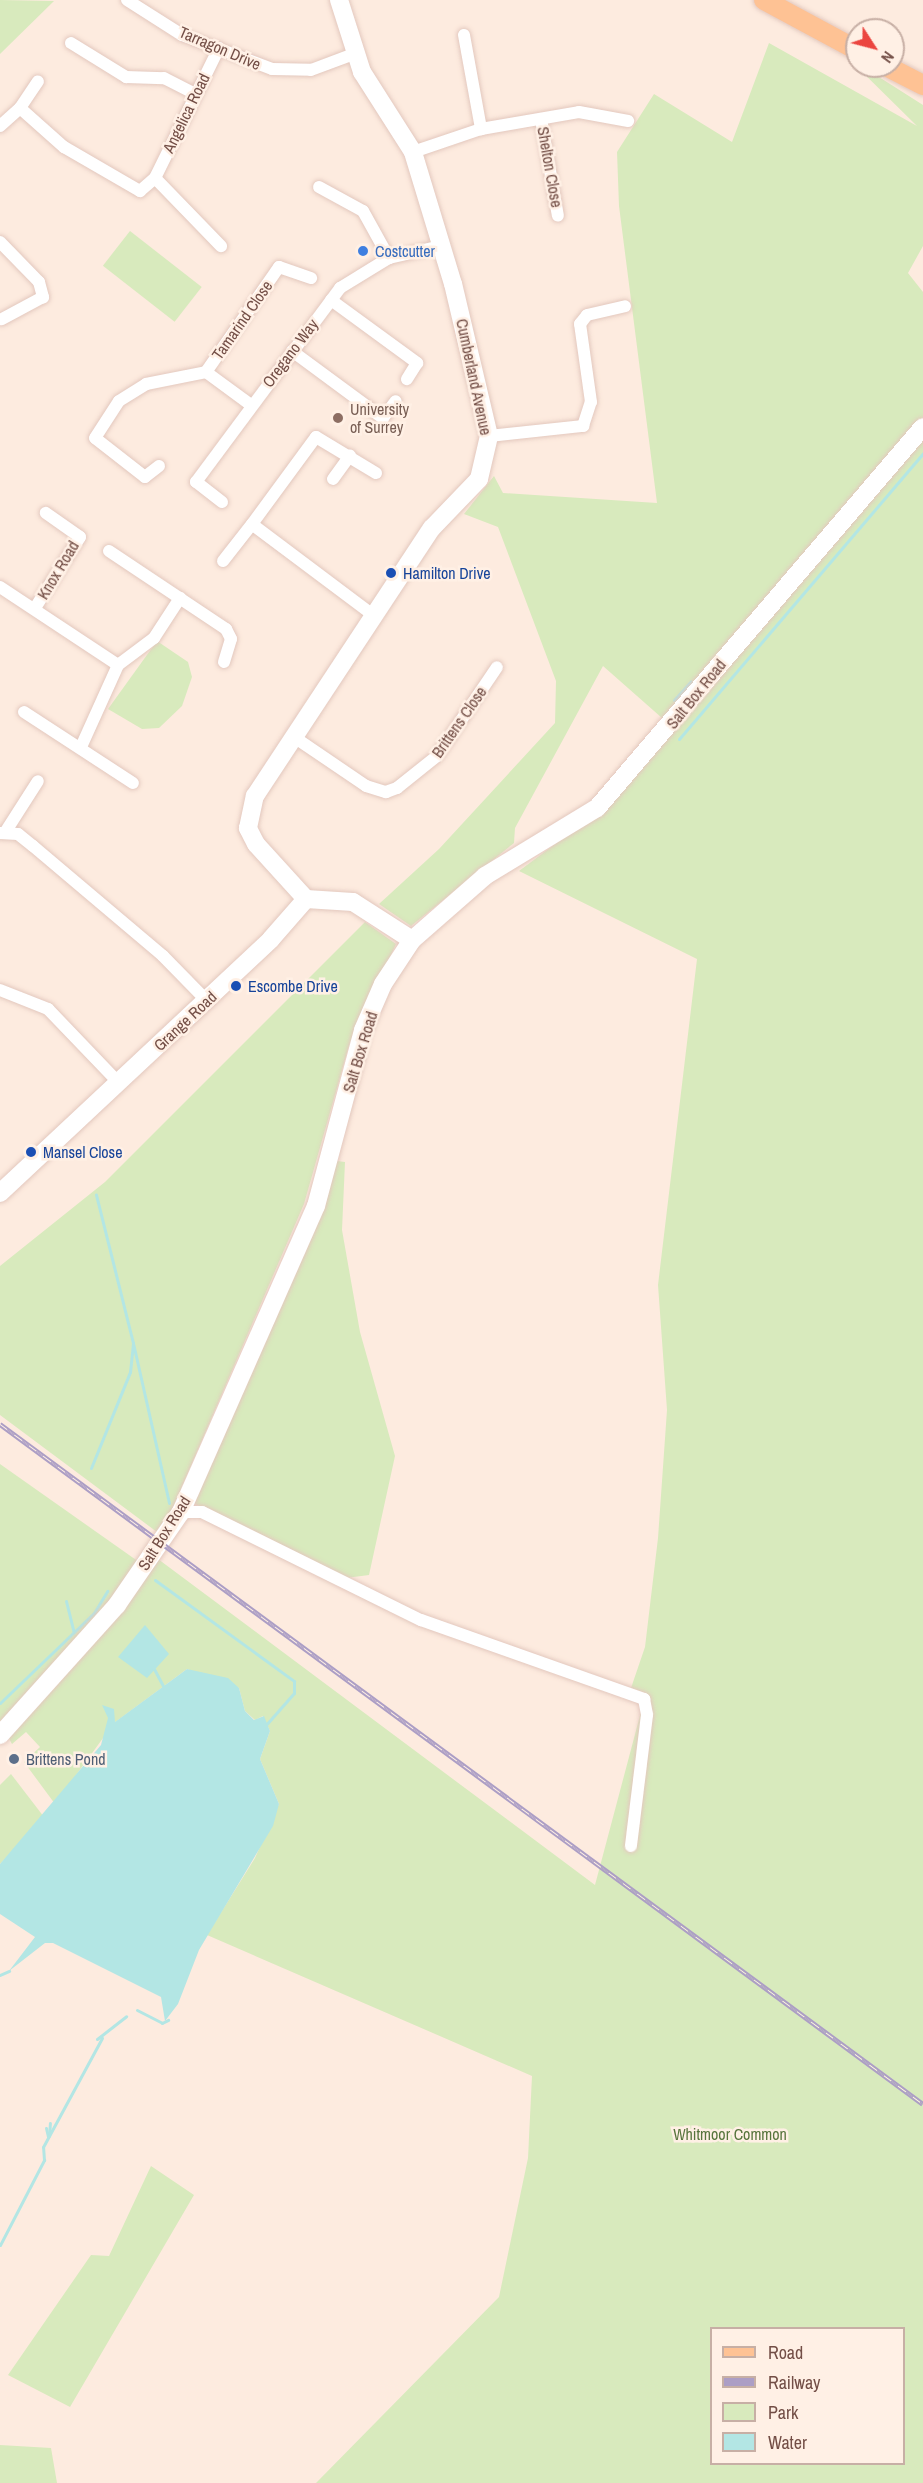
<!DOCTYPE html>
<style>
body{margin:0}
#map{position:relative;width:923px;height:2483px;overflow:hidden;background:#fdebdf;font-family:"Archivo Narrow",sans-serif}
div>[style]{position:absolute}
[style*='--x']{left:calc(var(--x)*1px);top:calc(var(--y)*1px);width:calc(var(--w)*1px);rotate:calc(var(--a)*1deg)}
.green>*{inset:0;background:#d8eabd;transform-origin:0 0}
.water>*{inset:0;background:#b3e6e4}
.stream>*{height:3px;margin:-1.5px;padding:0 1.5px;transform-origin:1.5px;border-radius:1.5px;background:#b3e6e4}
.roads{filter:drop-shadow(0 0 2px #e3c8be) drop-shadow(0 0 2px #e3c8be)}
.street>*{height:12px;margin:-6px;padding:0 6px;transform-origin:6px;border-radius:6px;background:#fff}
.secondary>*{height:18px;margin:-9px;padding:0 9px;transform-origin:9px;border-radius:9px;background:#fff}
.primary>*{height:20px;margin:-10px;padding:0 10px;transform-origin:10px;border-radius:10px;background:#fec294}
.rail>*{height:5px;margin-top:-2.5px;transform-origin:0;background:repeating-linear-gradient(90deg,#fff0e5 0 9px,#ac9ec5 0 18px);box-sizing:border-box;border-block:2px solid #ac9ec5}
.dots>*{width:16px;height:16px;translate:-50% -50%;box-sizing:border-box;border:3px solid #fff0e5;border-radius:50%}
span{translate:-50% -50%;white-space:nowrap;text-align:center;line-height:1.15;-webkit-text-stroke:5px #fff0e5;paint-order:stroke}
.street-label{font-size:16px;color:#734e46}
.shop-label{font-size:16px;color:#366cbe}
.left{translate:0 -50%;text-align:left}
.education-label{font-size:16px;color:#785e54}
.transit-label{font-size:16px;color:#164399}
.service-label{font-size:16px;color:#4e5e75}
.park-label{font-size:16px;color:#57743c}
.legend{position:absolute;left:710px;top:2327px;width:195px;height:138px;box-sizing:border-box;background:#fff0e5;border:2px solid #c7afa5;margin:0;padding:8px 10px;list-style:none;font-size:18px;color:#734e46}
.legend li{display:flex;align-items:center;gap:12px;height:30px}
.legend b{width:30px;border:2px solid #c7afa5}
.north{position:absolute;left:845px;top:18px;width:60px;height:60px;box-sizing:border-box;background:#fff0e5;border:2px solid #c7afa5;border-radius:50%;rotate:126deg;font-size:16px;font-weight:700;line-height:24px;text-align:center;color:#734e46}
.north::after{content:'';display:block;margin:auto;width:21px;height:27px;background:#eb453f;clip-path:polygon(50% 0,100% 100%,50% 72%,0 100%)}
</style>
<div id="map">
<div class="green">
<i style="clip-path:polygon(0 0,54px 1px,0 54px)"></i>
<i style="clip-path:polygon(769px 43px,917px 126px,846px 56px,923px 105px,923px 246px,908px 273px,923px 292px,923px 418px,681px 703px,662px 718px,603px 666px,515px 828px,514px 843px,411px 926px,379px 904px,439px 849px,555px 723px,556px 681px,498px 527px,464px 514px,494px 476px,503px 493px,657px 503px,619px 206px,617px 152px,654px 94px,732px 142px)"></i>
<i style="left:130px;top:231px;width:91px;height:44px;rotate:38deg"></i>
<i style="clip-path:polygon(evenodd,923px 437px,923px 2483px,316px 2483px,499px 2297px,528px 2158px,532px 2076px,207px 1935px,255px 1858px,279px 1804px,260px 1759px,270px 1731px,263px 1716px,255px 1720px,245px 1711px,239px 1688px,187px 1669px,114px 1723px,55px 1804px,24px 1762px,40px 1747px,26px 1732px,12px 1744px,7px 1735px,158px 1559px,595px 1885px,646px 1693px,631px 1688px,645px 1647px,658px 1538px,667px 1410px,658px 1285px,697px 959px,519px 871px,594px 815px,923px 437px,712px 2328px,904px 2328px,904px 2464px,712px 2464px,712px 2328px)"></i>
<i style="clip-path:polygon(157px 641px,188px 662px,192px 677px,182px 706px,159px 728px,142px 729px,108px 709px)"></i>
<i style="clip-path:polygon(365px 922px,396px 944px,350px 1042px,304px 1204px,161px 1535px,0 1415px,0 1266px,105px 1182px)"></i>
<i style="clip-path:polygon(337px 1161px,345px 1162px,342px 1230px,360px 1332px,395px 1456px,369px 1575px,346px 1578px,191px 1502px)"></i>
<i style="clip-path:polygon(0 1464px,139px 1562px,100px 1615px,0 1722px)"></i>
<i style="clip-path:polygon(11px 1774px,44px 1817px,0 1864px,0 1785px)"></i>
<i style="clip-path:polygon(151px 2166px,194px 2195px,70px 2407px,8px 2375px,91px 2255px,109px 2256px)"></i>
<i style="clip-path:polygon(0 2445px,51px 2448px,57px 2483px,0 2483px)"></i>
</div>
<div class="water">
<i style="clip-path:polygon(145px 1625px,169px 1654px,147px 1678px,118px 1657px)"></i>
<i style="clip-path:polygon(187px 1669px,228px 1678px,239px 1688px,245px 1711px,254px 1720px,264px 1716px,270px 1731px,260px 1759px,279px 1804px,273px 1826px,199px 1950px,178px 2004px,165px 2021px,161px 1997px,53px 1943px,45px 1943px,9px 1971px,35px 1937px,0 1914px,0 1864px,101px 1745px,108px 1718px,102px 1705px,114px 1709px,115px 1722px)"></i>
</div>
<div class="stream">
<i style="--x:674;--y:700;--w:25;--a:-48"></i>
<i style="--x:679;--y:739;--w:376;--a:-49.5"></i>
<i style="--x:133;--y:1343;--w:164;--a:77.3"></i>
<i style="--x:91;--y:1468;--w:104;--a:-67.9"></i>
<i style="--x:130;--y:1372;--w:29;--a:-84"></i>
<i style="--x:133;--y:1343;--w:153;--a:-104"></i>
<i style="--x:155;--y:1580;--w:172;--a:36"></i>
<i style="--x:294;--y:1681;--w:12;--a:90"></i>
<i style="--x:294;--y:1693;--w:44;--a:131.3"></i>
<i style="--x:66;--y:1601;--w:32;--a:76"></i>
<i style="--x:153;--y:1667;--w:24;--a:62"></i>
<i style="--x:0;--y:1703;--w:130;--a:-43.8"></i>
<i style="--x:94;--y:1613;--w:26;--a:-59"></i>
<i style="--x:0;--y:1975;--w:10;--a:-24"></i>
<i style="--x:137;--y:2010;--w:28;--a:27"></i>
<i style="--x:162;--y:2023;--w:7;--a:-27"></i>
<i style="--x:97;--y:2039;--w:37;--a:-38"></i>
<i style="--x:46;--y:2128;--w:9;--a:77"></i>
<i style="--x:49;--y:2136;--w:13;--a:-86"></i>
<i style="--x:0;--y:2245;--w:96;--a:-62.6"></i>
<i style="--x:44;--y:2160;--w:13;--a:-94"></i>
<i style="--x:43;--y:2147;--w:124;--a:-61.6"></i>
</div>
<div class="roads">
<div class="street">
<i style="--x:127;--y:0;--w:65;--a:32.5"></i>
<i style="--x:182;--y:35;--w:96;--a:20.7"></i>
<i style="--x:272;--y:69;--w:39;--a:1"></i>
<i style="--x:311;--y:70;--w:46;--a:-20.4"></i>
<i style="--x:464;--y:35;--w:96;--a:79.7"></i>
<i style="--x:71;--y:43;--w:65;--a:31.7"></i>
<i style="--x:126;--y:77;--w:38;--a:2"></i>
<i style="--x:164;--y:78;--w:33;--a:27"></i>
<i style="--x:20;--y:108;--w:32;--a:-56"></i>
<i style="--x:541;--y:119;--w:98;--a:80.1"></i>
<i style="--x:0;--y:126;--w:27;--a:-42"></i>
<i style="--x:20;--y:108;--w:59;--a:41.6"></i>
<i style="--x:64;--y:147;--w:88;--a:30.1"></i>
<i style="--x:140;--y:191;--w:20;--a:-41"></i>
<i style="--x:155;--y:178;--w:145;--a:-63.8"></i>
<i style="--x:413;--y:152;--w:72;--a:-18.7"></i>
<i style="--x:481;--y:129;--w:99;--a:-9.8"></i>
<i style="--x:579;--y:112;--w:50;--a:10.4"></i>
<i style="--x:155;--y:178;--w:95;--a:45.9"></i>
<i style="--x:319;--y:187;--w:50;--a:28.6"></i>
<i style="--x:363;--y:211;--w:54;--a:61"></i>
<i style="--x:0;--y:242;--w:56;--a:45.7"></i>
<i style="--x:39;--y:282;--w:16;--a:75"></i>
<i style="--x:43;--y:297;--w:47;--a:151.8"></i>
<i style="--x:331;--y:300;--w:107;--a:36.2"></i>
<i style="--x:417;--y:363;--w:19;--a:122"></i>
<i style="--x:292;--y:351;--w:113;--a:36.4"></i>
<i style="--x:383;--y:418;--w:21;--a:-53"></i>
<i style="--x:206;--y:372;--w:128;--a:-55.2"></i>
<i style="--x:279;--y:267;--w:34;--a:19"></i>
<i style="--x:489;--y:436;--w:95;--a:-6.1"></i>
<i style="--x:583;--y:426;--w:25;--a:-72"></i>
<i style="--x:591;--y:402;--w:79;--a:-98"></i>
<i style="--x:580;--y:324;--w:11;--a:-52"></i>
<i style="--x:587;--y:315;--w:39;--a:-13"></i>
<i style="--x:159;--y:466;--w:18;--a:142"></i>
<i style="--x:145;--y:477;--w:63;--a:-142"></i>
<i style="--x:95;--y:438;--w:44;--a:-57"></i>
<i style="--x:119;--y:401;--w:32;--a:-32"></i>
<i style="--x:146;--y:384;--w:61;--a:-11.3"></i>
<i style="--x:206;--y:372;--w:56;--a:36.3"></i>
<i style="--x:333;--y:479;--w:29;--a:-54"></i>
<i style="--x:222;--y:502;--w:33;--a:-142"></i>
<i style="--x:196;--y:482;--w:242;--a:-53.4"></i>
<i style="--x:340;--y:288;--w:57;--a:-31.5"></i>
<i style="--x:389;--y:258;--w:53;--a:-13"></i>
<i style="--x:109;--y:551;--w:141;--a:33.7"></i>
<i style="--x:226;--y:629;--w:11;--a:63"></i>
<i style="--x:231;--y:639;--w:24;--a:107"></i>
<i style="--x:223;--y:561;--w:47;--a:-51.9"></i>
<i style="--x:0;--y:587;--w:141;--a:33.5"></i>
<i style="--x:35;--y:608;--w:84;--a:-57.6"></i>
<i style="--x:80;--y:537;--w:42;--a:-144.8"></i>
<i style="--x:373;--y:615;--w:151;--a:-143.1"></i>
<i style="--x:252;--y:524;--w:108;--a:-53.7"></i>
<i style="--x:316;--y:437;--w:70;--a:31"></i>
<i style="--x:24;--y:712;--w:130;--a:33.1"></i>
<i style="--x:294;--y:737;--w:87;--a:34.2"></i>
<i style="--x:366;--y:786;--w:21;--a:17"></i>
<i style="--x:386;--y:792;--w:12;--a:-20"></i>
<i style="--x:397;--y:788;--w:51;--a:-38.7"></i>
<i style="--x:437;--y:756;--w:107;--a:-56"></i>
<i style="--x:81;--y:747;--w:90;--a:-65.7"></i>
<i style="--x:118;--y:665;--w:45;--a:-36.9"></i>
<i style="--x:154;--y:638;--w:48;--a:-57"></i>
<i style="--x:6;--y:831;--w:59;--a:-57.4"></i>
<i style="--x:0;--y:833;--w:18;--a:3"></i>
<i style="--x:18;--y:834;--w:19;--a:39"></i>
<i style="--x:33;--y:846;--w:170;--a:40.2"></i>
<i style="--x:163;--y:956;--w:63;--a:45.6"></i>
<i style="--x:0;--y:990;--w:52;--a:21.6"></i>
<i style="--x:48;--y:1009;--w:103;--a:46.2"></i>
<i style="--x:181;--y:1512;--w:21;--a:0"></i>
<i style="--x:202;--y:1512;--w:244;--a:26.3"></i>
<i style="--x:421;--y:1620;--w:237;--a:19.5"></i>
<i style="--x:644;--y:1699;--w:16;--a:79"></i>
<i style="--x:647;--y:1715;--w:132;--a:97"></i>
</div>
<div class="secondary">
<i style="--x:306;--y:899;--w:74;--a:-132.3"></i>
<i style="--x:256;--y:844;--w:18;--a:-117"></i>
<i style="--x:248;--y:828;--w:33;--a:-78"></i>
<i style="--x:255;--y:796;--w:321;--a:-56.6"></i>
<i style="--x:432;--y:528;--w:68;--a:-46.2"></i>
<i style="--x:479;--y:479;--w:44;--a:-76.9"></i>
<i style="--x:489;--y:436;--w:156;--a:-103.3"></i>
<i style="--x:453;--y:284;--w:138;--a:-106.9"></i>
<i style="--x:413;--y:152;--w:95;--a:-122.5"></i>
<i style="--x:362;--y:72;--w:76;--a:-107.7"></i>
<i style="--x:306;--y:899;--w:47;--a:3.7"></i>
<i style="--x:353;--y:902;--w:70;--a:32.8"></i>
<i style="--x:0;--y:1193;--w:371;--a:-43.1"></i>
<i style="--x:271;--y:939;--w:53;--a:-48.8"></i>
<i style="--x:0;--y:1735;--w:175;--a:-48"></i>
<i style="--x:117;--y:1605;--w:113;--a:-55.5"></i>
<i style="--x:181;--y:1512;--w:334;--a:-66.2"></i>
<i style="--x:316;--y:1206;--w:182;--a:-75"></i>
<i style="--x:363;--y:1030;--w:50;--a:-66.5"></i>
<i style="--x:383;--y:984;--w:53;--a:-56.6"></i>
<i style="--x:412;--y:940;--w:97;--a:-41.2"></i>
<i style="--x:485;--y:876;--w:131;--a:-31.3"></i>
<i style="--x:597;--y:808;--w:501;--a:-49.45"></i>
</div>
<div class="primary">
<i style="--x:764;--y:0;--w:106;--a:28.3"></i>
<i style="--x:886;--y:66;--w:42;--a:27.2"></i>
</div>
</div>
<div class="rail">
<i style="--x:0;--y:1424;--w:1146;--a:36.38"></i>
</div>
<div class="dots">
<i style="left:363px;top:251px;background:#3f7fe0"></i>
<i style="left:338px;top:418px;background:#8d6e63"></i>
<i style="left:391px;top:573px;background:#1a4fb4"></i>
<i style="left:236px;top:986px;background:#1a4fb4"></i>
<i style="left:31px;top:1152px;background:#1a4fb4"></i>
<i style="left:14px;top:1759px;background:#5c6f8a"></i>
</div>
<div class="street-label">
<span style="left:220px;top:48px;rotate:23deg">Tarragon Drive</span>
<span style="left:186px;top:113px;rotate:-64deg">Angelica Road</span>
<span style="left:550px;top:167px;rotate:80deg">Shelton Close</span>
<span style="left:242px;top:320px;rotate:-55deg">Tamarind Close</span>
<span style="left:290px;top:353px;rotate:-53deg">Oregano Way</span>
<span style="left:474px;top:377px;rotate:78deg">Cumberland Avenue</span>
<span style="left:58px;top:570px;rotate:-59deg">Knox Road</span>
<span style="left:696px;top:694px;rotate:-51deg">Salt Box Road</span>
<span style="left:459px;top:722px;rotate:-55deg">Brittens Close</span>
<span style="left:185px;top:1021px;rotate:-43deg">Grange Road</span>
<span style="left:360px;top:1052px;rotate:-73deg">Salt Box Road</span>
<span style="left:164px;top:1533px;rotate:-58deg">Salt Box Road</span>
</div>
<div class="shop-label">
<span class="left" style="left:375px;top:251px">Costcutter</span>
</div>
<div class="education-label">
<span class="left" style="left:350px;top:418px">University<br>of Surrey</span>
</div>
<div class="transit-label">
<span class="left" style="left:403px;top:573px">Hamilton Drive</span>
<span class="left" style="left:248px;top:986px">Escombe Drive</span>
<span class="left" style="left:43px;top:1152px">Mansel Close</span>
</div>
<div class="service-label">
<span class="left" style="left:26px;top:1759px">Brittens Pond</span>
</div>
<div class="park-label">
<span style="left:730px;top:2134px">Whitmoor Common</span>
</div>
<ul class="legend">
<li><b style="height:8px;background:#fec294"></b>Road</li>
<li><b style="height:8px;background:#ac9ec5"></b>Railway</li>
<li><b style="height:16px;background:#d8eabd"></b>Park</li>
<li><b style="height:16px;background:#b3e6e4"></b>Water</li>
</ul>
<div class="north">N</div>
</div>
